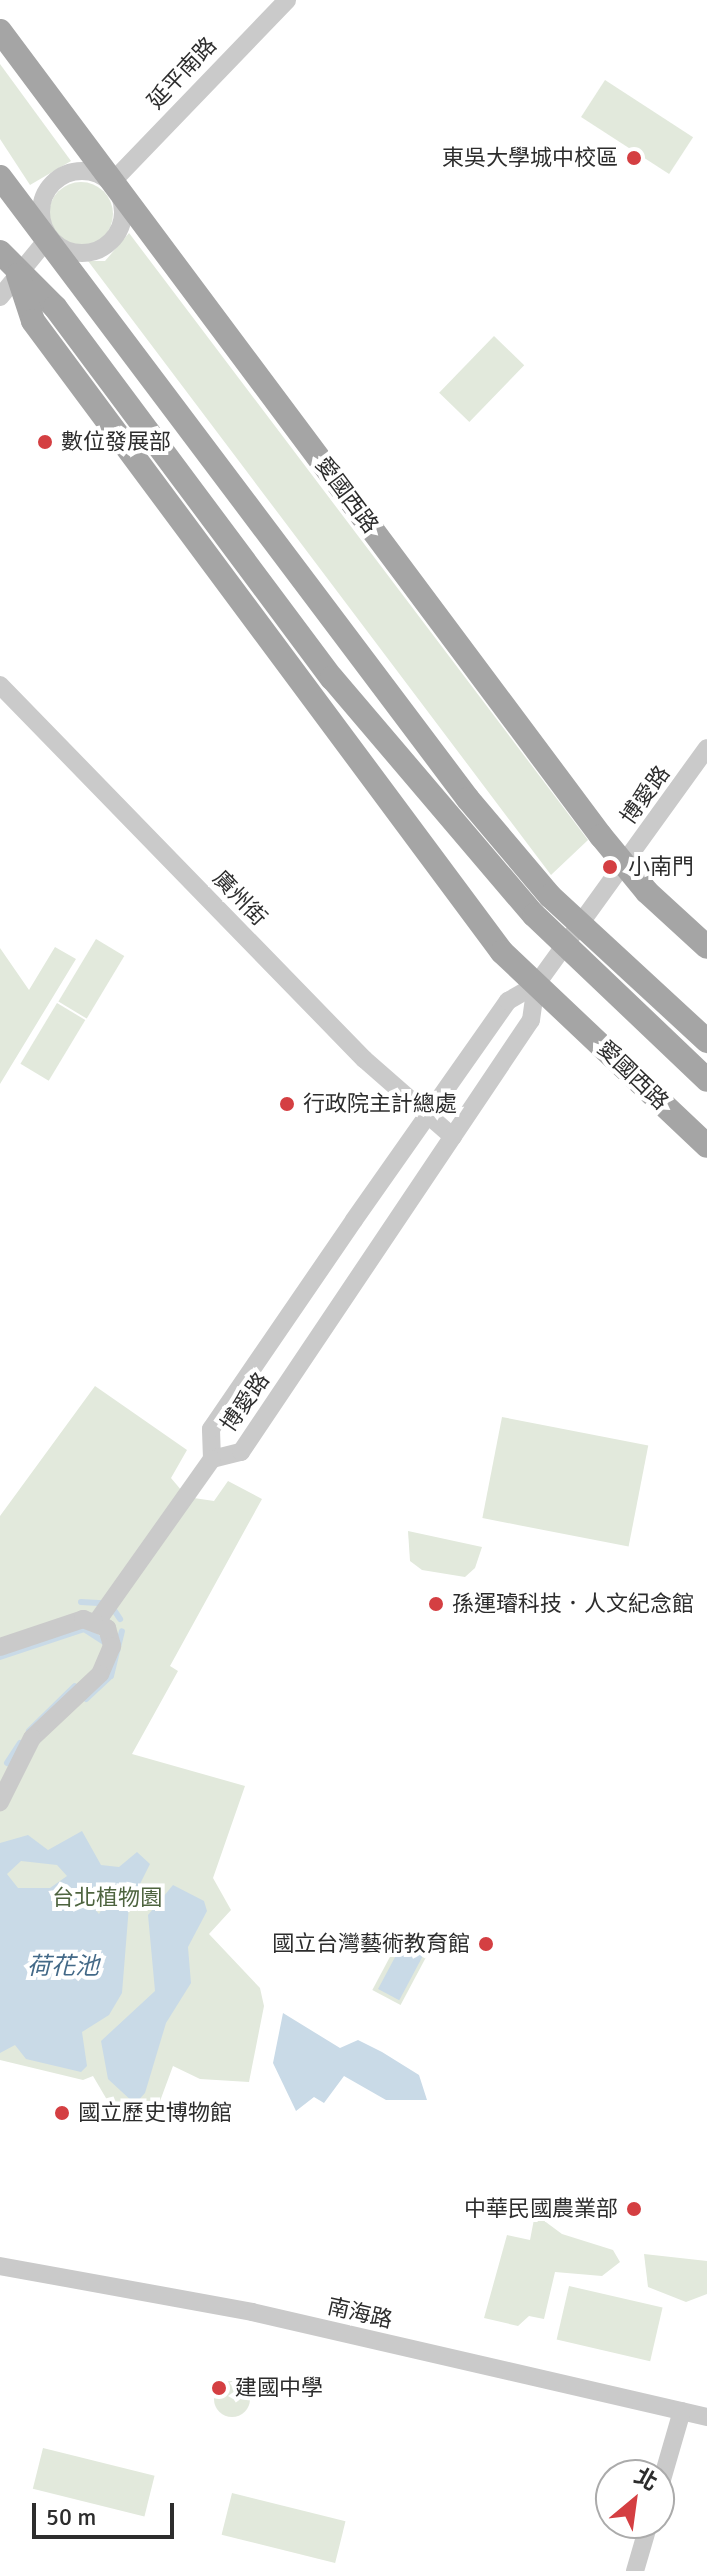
<!DOCTYPE html>
<meta charset="utf-8">
<style>
body{margin:0}
#map{position:relative;width:707px;height:2571px;overflow:hidden;background:#fff;font-family:Signika,"Noto Sans TC",sans-serif}
div>[style]{position:absolute}
[style*='--x']{left:calc(var(--x)*1px);top:calc(var(--y)*1px);width:calc(var(--w)*1px);rotate:calc(var(--a)*1deg)}
.green>*{inset:0;background:#e2e9dc;transform-origin:0 0}
.round{border-radius:50%}
.water>*{inset:0;background:#c9dae7;transform-origin:0 0}
.stream>*{height:6px;margin:-3px;padding:0 3px;transform-origin:3px;border-radius:3px;background:#c9dae7}
.minor>*{height:18px;margin:-9px;padding:0 9px;transform-origin:9px;border-radius:9px;background:#cacaca}
.minor>.ring{margin:-9px;padding:0;box-sizing:content-box;background:none;border:18px solid #cacaca;border-radius:50%}
.major>*{height:24px;margin:-12px;padding:0 12px;transform-origin:12px;border-radius:12px;background:#a5a5a5}
.dots>*{width:22px;height:22px;translate:-50% -50%;box-sizing:border-box;border:4px solid #fff;border-radius:50%}
span{translate:-50% -50%;white-space:nowrap;text-align:center;line-height:1.15;-webkit-text-stroke:8px #fff;paint-order:stroke}
.street-label{font-size:22px;color:#2d2d2d}
.poi-label{font-size:22px;color:#2d2d2d}
.right{translate:-100% -50%;text-align:right}
.left{translate:0 -50%;text-align:left}
.park-label{font-size:22px;color:#4e643f}
.water-label{font-size:24px;color:#436987;font-style:italic}
.north{position:absolute;left:595px;top:2459px;width:80px;height:80px;box-sizing:border-box;background:#fff;border:2px solid #ababab;border-radius:50%;rotate:29deg;font-size:22px;font-weight:700;line-height:32px;text-align:center;color:#2d2d2d}
.north::after{content:'';display:block;margin:auto;width:28px;height:36px;background:#d43f42;clip-path:polygon(50% 0,100% 100%,50% 72%,0 100%)}
.scale{position:absolute;left:32px;top:2503px;width:142px;height:36px;box-sizing:border-box;border:4px solid #2d2d2d;border-top:0;padding-left:10px;font-size:24px;line-height:28px;white-space:nowrap;color:#2d2d2d;-webkit-text-stroke:6px #fff;paint-order:stroke}
</style>
<div id="map">
<div class="green">
<i style="clip-path:polygon(0 64px,71px 161px,30px 185px,0 139px)"></i>
<i style="left:605px;top:80px;width:105px;height:44px;rotate:33deg"></i>
<i class="round" style="left:49px;top:182px;width:64px;height:64px"></i>
<i style="clip-path:polygon(129px 233px,588px 840px,551px 875px,88px 261px,105px 261px)"></i>
<i style="left:494px;top:336px;width:42px;height:79px;rotate:44deg"></i>
<i style="left:96px;top:939px;width:33px;height:73px;rotate:31deg"></i>
<i style="clip-path:polygon(55px 947px,76px 959px,0 1084px,0 948px,29px 990px)"></i>
<i style="left:57px;top:1003px;width:33px;height:71px;rotate:31deg"></i>
<i style="clip-path:polygon(95px 1386px,187px 1450px,171px 1478px,187px 1497px,214px 1501px,228px 1481px,262px 1499px,170px 1666px,178px 1671px,132px 1754px,245px 1786px,213px 1878px,231px 1910px,209px 1934px,260px 1988px,264px 2006px,249px 2082px,200px 2079px,173px 2066px,153px 2120px,113px 2110px,93px 2076px,83px 2080px,0 2060px,0 1516px)"></i>
<i style="left:502px;top:1417px;width:149px;height:103px;rotate:11deg"></i>
<i style="clip-path:polygon(408px 1531px,482px 1547px,475px 1568px,465px 1577px,422px 1570px,410px 1561px)"></i>
<i style="left:400px;top:1938px;width:32px;height:59px;rotate:28deg"></i>
<i style="clip-path:polygon(535px 2214px,562px 2234px,613px 2250px,620px 2262px,602px 2276px,555px 2272px,544px 2319px,529px 2316px,518px 2326px,484px 2318px,507px 2235px,530px 2240px)"></i>
<i style="clip-path:polygon(644px 2254px,707px 2261px,707px 2294px,686px 2302px,648px 2287px)"></i>
<i style="left:569px;top:2286px;width:96px;height:55px;rotate:13deg"></i>
<i class="round" style="left:214px;top:2381px;width:36px;height:36px"></i>
<i style="left:43px;top:2448px;width:115px;height:42px;rotate:14deg"></i>
<i style="left:232px;top:2493px;width:117px;height:43px;rotate:14deg"></i>
</div>
<div class="water">
<i style="clip-path:polygon(evenodd,82px 1831px,101px 1865px,119px 1867px,137px 1852px,150px 1864px,129px 1906px,122px 1993px,109px 2015px,82px 2032px,87px 2066px,81px 2072px,26px 2059px,15px 2045px,0 2053px,0 1843px,28px 1835px,48px 1850px,82px 1831px,21px 1861px,57px 1865px,67px 1876px,50px 1888px,18px 1888px,7px 1874px,21px 1861px,82px 1831px,95px 1886px,110px 1894px,99px 1914px,88px 1901px,95px 1886px)"></i>
<i style="clip-path:polygon(173px 1885px,204px 1901px,207px 1911px,188px 1947px,191px 1983px,166px 2023px,145px 2093px,135px 2104px,108px 2079px,101px 2041px,155px 1991px,148px 1915px)"></i>
<i style="left:402px;top:1944px;width:24px;height:51px;rotate:28deg"></i>
<i style="clip-path:polygon(283px 2013px,340px 2048px,358px 2040px,382px 2052px,419px 2075px,427px 2100px,386px 2100px,344px 2076px,324px 2103px,314px 2097px,296px 2111px,273px 2063px)"></i>
</div>
<div class="stream">
<i style="--x:81;--y:1602;--w:22;--a:3"></i>
<i style="--x:114;--y:1610;--w:11;--a:56"></i>
<i style="--x:0;--y:1657;--w:89;--a:-18.4"></i>
<i style="--x:84;--y:1629;--w:24;--a:33"></i>
<i style="--x:86;--y:1699;--w:34;--a:-43"></i>
<i style="--x:111;--y:1676;--w:46;--a:-76.3"></i>
<i style="--x:29;--y:1731;--w:64;--a:-44.4"></i>
<i style="--x:7;--y:1763;--w:24;--a:-57"></i>
</div>
<div class="minor">
<i class="ring" style="left:41px;top:171px;width:64px;height:64px"></i>
<i style="--x:113;--y:181;--w:251;--a:-46.1"></i>
<i style="--x:0;--y:297;--w:77;--a:-50.8"></i>
<i style="--x:0;--y:685;--w:522;--a:45.78"></i>
<i style="--x:364;--y:1059;--w:118;--a:41.2"></i>
<i style="--x:212;--y:1459;--w:30;--a:-92"></i>
<i style="--x:211;--y:1429;--w:253;--a:-55.6"></i>
<i style="--x:354;--y:1220;--w:268;--a:-54.9"></i>
<i style="--x:508;--y:1001;--w:32;--a:-30"></i>
<i style="--x:536;--y:985;--w:292;--a:-54.2"></i>
<i style="--x:212;--y:1459;--w:30;--a:-14"></i>
<i style="--x:241;--y:1452;--w:520;--a:-56.13"></i>
<i style="--x:531;--y:1020;--w:35;--a:-82"></i>
<i style="--x:98;--y:1620;--w:197;--a:-54.7"></i>
<i style="--x:0;--y:1647;--w:88;--a:-18.6"></i>
<i style="--x:83;--y:1619;--w:26;--a:21"></i>
<i style="--x:107;--y:1628;--w:19;--a:74"></i>
<i style="--x:112;--y:1646;--w:30;--a:113"></i>
<i style="--x:100;--y:1674;--w:93;--a:136.7"></i>
<i style="--x:32;--y:1738;--w:72;--a:116.6"></i>
<i style="--x:0;--y:2266;--w:256;--a:10.3"></i>
<i style="--x:252;--y:2312;--w:467;--a:13"></i>
<i style="--x:659;--y:2490;--w:82;--a:-73.8"></i>
<i style="--x:635;--y:2571;--w:50;--a:-73.7"></i>
</div>
<div class="major">
<i style="--x:0;--y:31;--w:1005;--a:53.26"></i>
<i style="--x:601;--y:836;--w:72;--a:50.6"></i>
<i style="--x:647;--y:892;--w:81;--a:42.5"></i>
<i style="--x:0;--y:177;--w:778;--a:53.04"></i>
<i style="--x:468;--y:799;--w:127;--a:49.8"></i>
<i style="--x:550;--y:896;--w:214;--a:42.7"></i>
<i style="--x:0;--y:252;--w:78;--a:45"></i>
<i style="--x:55;--y:307;--w:463;--a:53.3"></i>
<i style="--x:332;--y:678;--w:311;--a:49.6"></i>
<i style="--x:534;--y:915;--w:239;--a:43.6"></i>
<i style="--x:18;--y:275;--w:48;--a:71.9"></i>
<i style="--x:33;--y:321;--w:786;--a:53.38"></i>
<i style="--x:502;--y:952;--w:282;--a:43.4"></i>
</div>
<div class="dots">
<i style="left:634px;top:158px;background:#d43f42"></i>
<i style="left:45px;top:442px;background:#d43f42"></i>
<i style="left:610px;top:867px;background:#d43f42"></i>
<i style="left:287px;top:1104px;background:#d43f42"></i>
<i style="left:436px;top:1604px;background:#d43f42"></i>
<i style="left:486px;top:1944px;background:#d43f42"></i>
<i style="left:62px;top:2113px;background:#d43f42"></i>
<i style="left:634px;top:2209px;background:#d43f42"></i>
<i style="left:219px;top:2388px;background:#d43f42"></i>
</div>
<div class="street-label">
<span style="left:182px;top:73px;rotate:-47deg">延平南路</span>
<span style="left:347px;top:495px;rotate:53deg">愛國西路</span>
<span style="left:645px;top:795px;rotate:-54deg">博愛路</span>
<span style="left:240px;top:898px;rotate:46deg">廣州街</span>
<span style="left:633px;top:1075px;rotate:44deg">愛國西路</span>
<span style="left:245px;top:1402px;rotate:-55deg">博愛路</span>
<span style="left:360px;top:2313px;rotate:13deg">南海路</span>
</div>
<div class="poi-label">
<span class="right" style="left:618px;top:158px">東吳大學城中校區</span>
<span class="left" style="left:61px;top:442px">數位發展部</span>
<span class="left" style="left:628px;top:867px">小南門</span>
<span class="left" style="left:303px;top:1104px">行政院主計總處</span>
<span class="left" style="left:452px;top:1604px">孫運璿科技．人文紀念館</span>
<span class="right" style="left:470px;top:1944px">國立台灣藝術教育館</span>
<span class="left" style="left:78px;top:2113px">國立歷史博物館</span>
<span class="right" style="left:618px;top:2209px">中華民國農業部</span>
<span class="left" style="left:235px;top:2388px">建國中學</span>
</div>
<div class="park-label">
<span style="left:107px;top:1898px">台北植物園</span>
</div>
<div class="water-label">
<span style="left:63px;top:1967px">荷花池</span>
</div>
<div class="north">北</div>
<div class="scale">50 m</div>
</div>
